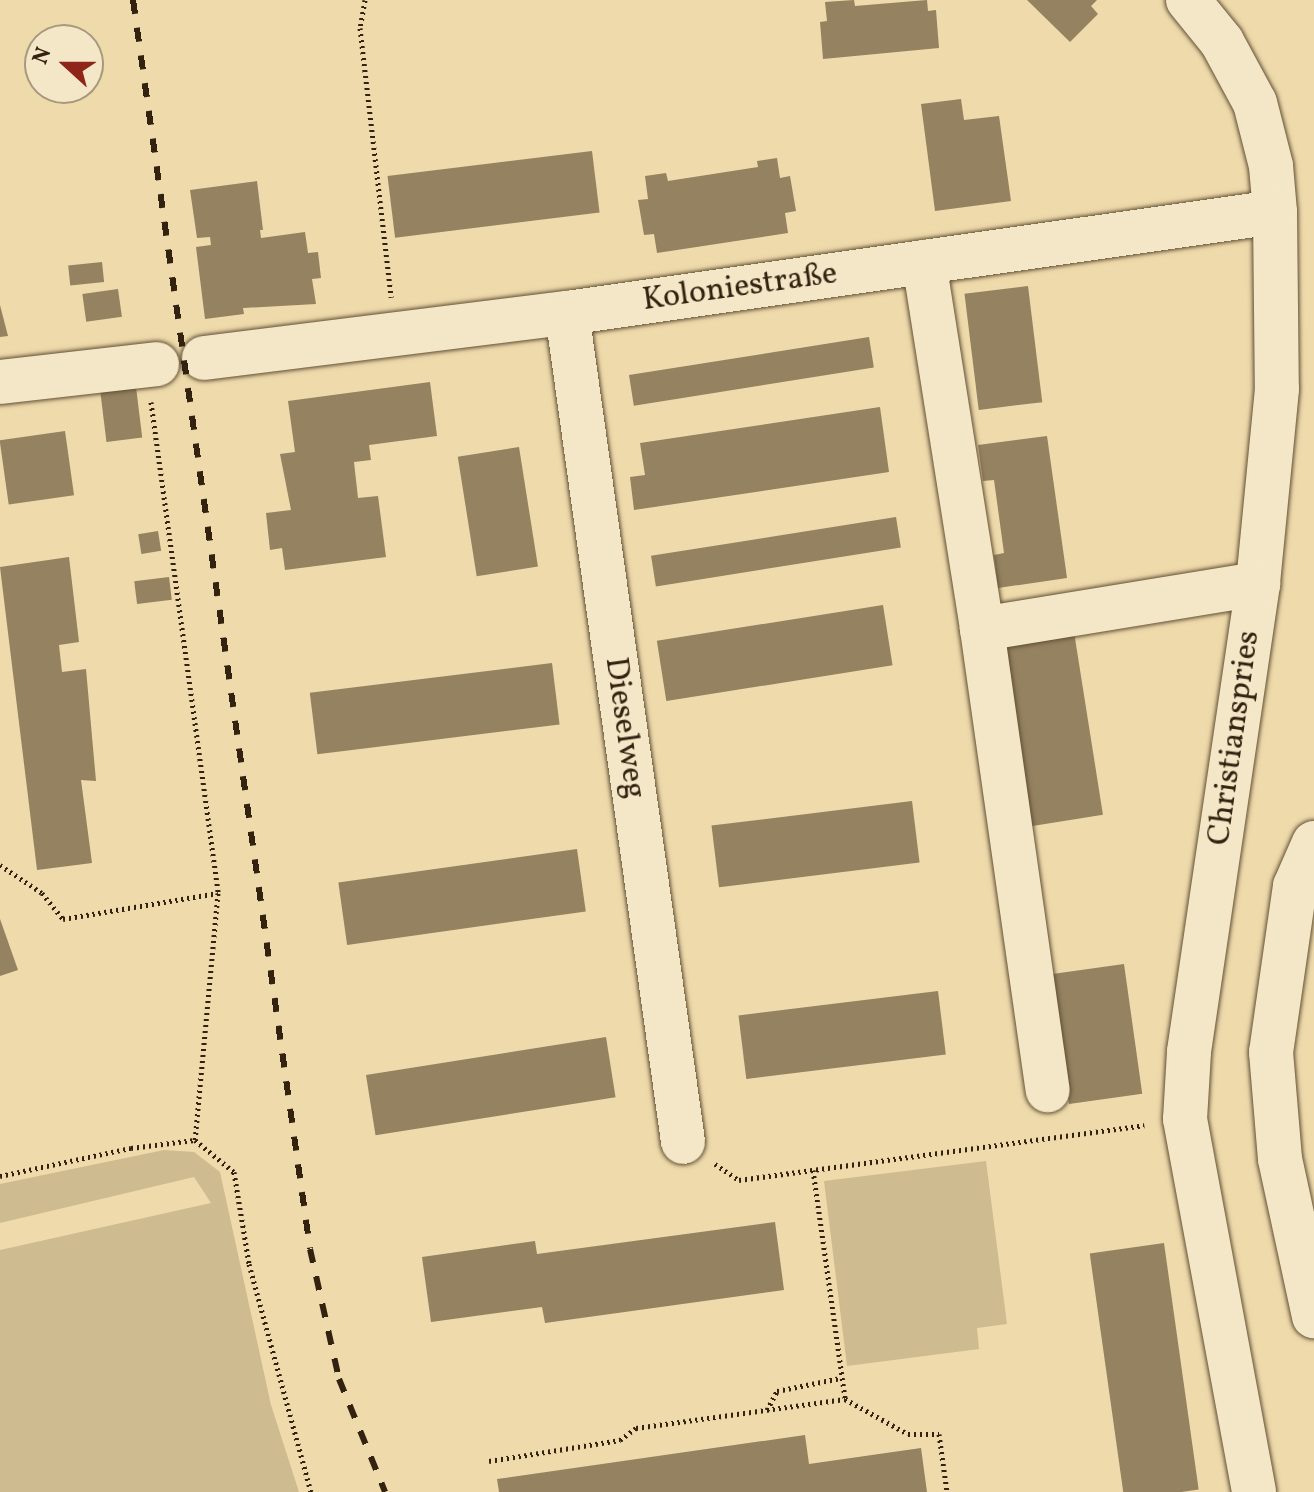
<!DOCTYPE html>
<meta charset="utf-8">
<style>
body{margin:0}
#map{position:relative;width:1314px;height:1492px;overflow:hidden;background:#eedaaa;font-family:Vollkorn,serif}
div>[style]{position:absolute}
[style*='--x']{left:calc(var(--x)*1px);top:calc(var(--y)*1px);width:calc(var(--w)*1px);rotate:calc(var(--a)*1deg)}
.green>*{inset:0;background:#cebb90}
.building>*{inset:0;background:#948260;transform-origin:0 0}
.path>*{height:5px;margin-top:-2.5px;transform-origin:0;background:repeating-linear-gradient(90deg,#332210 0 2px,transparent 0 6px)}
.roads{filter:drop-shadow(0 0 2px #625036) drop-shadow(0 0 2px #625036)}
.minor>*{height:44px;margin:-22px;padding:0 22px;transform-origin:22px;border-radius:22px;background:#f4e7c8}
.rail>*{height:6px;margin-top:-3px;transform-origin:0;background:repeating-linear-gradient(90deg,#332210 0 14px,transparent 0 28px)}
span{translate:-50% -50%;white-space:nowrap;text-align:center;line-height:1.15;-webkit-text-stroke:7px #f4e7c8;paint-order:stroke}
.street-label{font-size:32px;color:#332210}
.north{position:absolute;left:24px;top:24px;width:80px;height:80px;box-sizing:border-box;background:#f4e7c8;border:2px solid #a7987e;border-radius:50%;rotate:291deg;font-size:22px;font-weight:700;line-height:32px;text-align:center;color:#332210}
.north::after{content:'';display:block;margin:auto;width:28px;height:36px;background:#8f2418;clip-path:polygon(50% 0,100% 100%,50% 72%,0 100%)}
</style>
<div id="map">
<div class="green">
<i style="clip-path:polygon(164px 1150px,194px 1152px,220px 1172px,271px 1405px,299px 1492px,0 1492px,0 1250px,211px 1203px,194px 1177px,0 1223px,0 1184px)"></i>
<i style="clip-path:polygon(986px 1161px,1007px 1324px,977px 1328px,979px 1349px,847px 1366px,824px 1181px)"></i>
</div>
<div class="building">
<i style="clip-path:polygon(854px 0,855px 6px,927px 0,928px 11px,936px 10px,939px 48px,823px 59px,820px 22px,827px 21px,825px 2px)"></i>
<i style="clip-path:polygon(1027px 0,1097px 0,1091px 6px,1098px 14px,1070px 42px)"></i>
<i style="clip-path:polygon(961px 99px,964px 120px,999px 116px,1011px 201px,935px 211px,921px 104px)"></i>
<i style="left:592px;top:151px;width:62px;height:206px;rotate:83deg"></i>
<i style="clip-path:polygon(777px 158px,780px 178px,790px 176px,796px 211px,785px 213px,788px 233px,657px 253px,654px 234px,644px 235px,638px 200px,648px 199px,645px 176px,666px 173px,668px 181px,758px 167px,757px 161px)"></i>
<i style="clip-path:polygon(257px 181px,263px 230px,260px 230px,261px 238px,305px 232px,308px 253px,318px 252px,321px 278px,312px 279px,316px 304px,243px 308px,244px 314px,205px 319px,196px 247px,211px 245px,210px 237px,197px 238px,190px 190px)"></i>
<i style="left:102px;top:262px;width:20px;height:34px;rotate:84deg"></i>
<i style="left:1028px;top:286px;width:117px;height:64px;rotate:83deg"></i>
<i style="left:118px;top:289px;width:28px;height:36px;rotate:82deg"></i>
<i style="clip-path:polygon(0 305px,8px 336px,0 337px)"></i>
<i style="left:869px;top:337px;width:31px;height:243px;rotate:81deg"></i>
<i style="clip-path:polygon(430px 382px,437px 436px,369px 445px,371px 460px,354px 462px,358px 498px,378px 496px,386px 557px,285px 570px,282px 548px,270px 550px,266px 513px,291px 510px,280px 454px,295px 452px,288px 401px)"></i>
<i style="left:136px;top:387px;width:51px;height:36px;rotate:83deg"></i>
<i style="clip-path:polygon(880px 407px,889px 472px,634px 510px,630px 477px,645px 475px,640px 443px)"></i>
<i style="left:65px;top:431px;width:65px;height:66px;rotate:82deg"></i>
<i style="clip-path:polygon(1047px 436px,1067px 578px,998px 588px,994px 555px,1004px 553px,994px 480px,983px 481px,978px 445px)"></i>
<i style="left:519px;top:447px;width:121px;height:62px;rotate:81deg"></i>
<i style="left:896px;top:517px;width:31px;height:248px;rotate:81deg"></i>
<i style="left:158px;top:531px;width:20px;height:20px;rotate:81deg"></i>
<i style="clip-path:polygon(69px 557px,79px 642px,59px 645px,62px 672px,86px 669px,96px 781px,81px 780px,92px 863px,37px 870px,0 567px)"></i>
<i style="left:169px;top:577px;width:23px;height:35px;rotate:83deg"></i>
<i style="left:883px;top:605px;width:61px;height:229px;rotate:81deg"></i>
<i style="left:1074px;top:632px;width:185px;height:73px;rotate:81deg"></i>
<i style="left:552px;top:663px;width:62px;height:244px;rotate:83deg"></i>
<i style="left:912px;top:801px;width:62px;height:202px;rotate:83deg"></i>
<i style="left:577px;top:849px;width:63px;height:241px;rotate:82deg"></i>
<i style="clip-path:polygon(0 919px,18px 970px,0 976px)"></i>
<i style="left:1124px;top:964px;width:131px;height:74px;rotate:82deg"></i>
<i style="left:938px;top:991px;width:64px;height:201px;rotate:83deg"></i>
<i style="left:606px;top:1037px;width:61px;height:243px;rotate:81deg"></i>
<i style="clip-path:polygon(775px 1222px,784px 1290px,545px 1323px,542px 1307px,431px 1322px,422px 1257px,535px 1241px,537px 1254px)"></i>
<i style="left:1164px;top:1243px;width:249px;height:75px;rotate:82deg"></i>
<i style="clip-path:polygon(805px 1435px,809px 1464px,921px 1448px,927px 1492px,499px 1492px,497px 1479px)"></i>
</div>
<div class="path">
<i style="--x:365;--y:0;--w:28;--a:100"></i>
<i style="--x:360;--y:28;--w:271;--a:83.4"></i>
<i style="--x:151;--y:402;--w:496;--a:82.2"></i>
<i style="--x:218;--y:893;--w:248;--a:95.3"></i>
<i style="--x:0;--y:865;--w:50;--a:33.7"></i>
<i style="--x:42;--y:893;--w:33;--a:51"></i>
<i style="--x:63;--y:919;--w:157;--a:-9.5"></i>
<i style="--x:715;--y:1164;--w:29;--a:34"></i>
<i style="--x:739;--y:1180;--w:409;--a:-7.7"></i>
<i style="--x:813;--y:1170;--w:231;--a:82"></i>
<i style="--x:0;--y:1176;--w:134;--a:-12.1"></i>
<i style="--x:131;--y:1148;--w:64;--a:-7.1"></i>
<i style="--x:195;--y:1140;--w:50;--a:39.4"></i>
<i style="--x:234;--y:1172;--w:93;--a:80.7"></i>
<i style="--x:249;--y:1264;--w:236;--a:74.8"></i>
<i style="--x:767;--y:1410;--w:21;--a:-62"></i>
<i style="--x:777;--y:1391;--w:65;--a:-11.5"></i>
<i style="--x:489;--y:1461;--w:133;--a:-9.1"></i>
<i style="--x:620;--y:1440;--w:20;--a:-37"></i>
<i style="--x:636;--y:1428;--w:211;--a:-7.9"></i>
<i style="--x:845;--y:1399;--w:72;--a:29.1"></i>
<i style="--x:908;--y:1434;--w:31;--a:0"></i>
<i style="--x:939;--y:1434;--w:59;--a:82.1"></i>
</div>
<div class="roads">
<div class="minor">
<i style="--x:1188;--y:0;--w:54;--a:51"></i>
<i style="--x:1222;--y:42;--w:69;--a:61.6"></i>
<i style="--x:1255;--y:103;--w:65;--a:75.7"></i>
<i style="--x:1271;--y:166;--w:46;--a:85"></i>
<i style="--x:1275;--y:212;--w:177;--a:89.4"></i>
<i style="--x:1277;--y:389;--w:196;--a:95.6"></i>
<i style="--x:1258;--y:584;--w:473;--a:98.4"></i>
<i style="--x:1189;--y:1052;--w:67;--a:93.4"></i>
<i style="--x:1185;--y:1119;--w:379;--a:79.5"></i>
<i style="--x:924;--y:262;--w:372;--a:81"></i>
<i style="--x:982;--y:629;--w:466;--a:81.9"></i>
<i style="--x:567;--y:313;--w:837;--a:82.03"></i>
<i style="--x:204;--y:358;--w:366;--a:-7.1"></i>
<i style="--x:567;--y:313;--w:715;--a:-8.12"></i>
<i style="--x:0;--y:382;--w:158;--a:-6.5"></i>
<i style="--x:982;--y:629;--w:280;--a:-9.3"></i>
<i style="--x:1314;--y:843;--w:47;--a:113.8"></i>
<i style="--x:1295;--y:886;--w:168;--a:98.2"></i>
<i style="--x:1271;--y:1052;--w:107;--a:85.2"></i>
<i style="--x:1280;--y:1159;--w:161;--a:77.8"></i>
</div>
</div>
<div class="rail">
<i style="--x:133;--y:0;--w:1261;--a:81.93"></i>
<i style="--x:310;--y:1249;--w:133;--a:77.4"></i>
<i style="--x:339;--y:1379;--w:122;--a:67.8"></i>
</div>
<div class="street-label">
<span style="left:740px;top:288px;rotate:-8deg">Koloniestraße</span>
<span style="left:624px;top:728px;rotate:82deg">Dieselweg</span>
<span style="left:1235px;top:738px;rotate:-82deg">Christianspries</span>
</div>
<div class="north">N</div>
</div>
